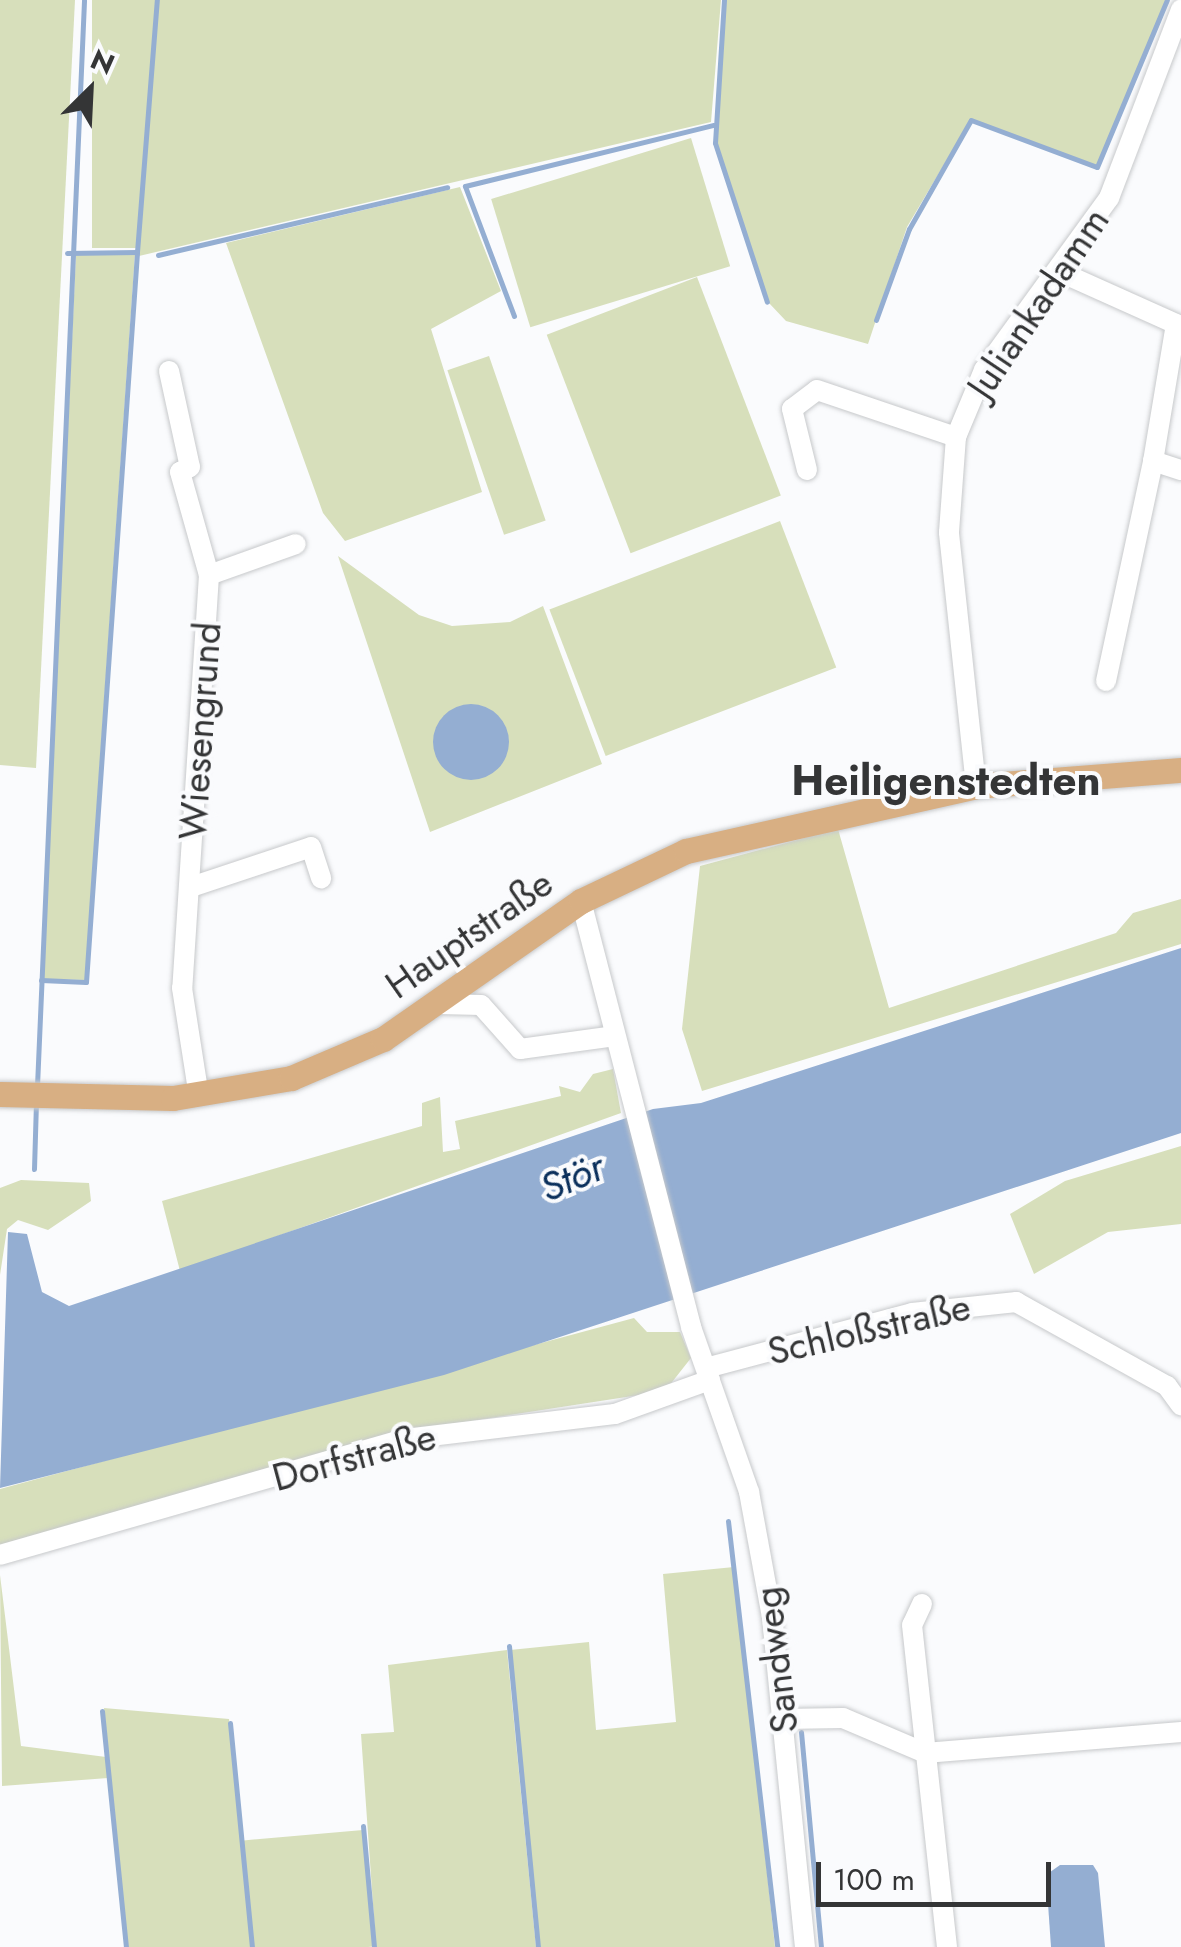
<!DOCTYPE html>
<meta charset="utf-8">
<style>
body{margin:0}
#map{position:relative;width:1181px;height:1947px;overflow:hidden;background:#fafbfd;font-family:Jost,sans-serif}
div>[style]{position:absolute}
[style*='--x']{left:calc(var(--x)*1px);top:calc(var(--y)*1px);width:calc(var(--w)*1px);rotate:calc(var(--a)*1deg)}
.green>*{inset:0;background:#d7dfbb;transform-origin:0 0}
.water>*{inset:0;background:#94aed2}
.round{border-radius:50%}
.stream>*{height:5px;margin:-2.5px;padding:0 2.5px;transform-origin:2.5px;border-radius:2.5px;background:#94aed2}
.roads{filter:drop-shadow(0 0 2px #c7c9cb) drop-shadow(0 0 2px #c7c9cb)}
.minor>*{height:20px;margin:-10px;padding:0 10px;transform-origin:10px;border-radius:10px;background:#fff}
.major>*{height:25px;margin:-12.5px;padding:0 12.5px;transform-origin:12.5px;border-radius:12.5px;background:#d8af83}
span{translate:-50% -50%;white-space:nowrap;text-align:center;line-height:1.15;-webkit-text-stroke:8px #fafbfd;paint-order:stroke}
.street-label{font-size:38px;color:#343536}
.water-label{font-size:40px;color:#0a2f5b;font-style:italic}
.quarter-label{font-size:42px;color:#343536;font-weight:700}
.north{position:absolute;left:40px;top:40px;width:100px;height:100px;-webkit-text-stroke:8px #fafbfd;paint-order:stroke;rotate:24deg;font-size:28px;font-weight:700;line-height:40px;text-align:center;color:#343536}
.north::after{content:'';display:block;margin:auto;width:35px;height:45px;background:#343536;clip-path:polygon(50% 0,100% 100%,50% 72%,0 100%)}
.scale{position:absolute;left:816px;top:1862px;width:235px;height:45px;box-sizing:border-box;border:5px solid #343536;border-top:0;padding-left:12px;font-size:30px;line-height:35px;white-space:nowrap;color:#343536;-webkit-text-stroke:8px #fafbfd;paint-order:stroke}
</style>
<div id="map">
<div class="green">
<i style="clip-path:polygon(0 0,75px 0,36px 768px,0 765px)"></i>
<i style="left:92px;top:0;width:63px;height:248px"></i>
<i style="clip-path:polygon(159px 0,721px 0,711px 122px,139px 256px)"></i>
<i style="clip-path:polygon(726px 0,1166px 0,1097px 166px,971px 119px,907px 227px,868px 344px,786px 321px,769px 303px,717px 143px)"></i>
<i style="left:691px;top:138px;width:134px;height:209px;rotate:73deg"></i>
<i style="clip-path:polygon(460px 187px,501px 291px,431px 329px,482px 492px,345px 541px,323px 513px,226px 243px)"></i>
<i style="clip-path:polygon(76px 254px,135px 254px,85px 980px,42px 979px)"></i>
<i style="left:697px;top:277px;width:234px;height:161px;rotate:69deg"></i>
<i style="left:489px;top:356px;width:174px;height:44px;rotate:71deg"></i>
<i style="left:780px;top:521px;width:157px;height:247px;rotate:69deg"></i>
<i style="clip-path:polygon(338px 556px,419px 615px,452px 626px,510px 622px,543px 606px,602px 764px,430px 832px)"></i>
<i style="clip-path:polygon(838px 829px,889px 1008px,1116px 933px,1133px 913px,1181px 899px,1181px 944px,702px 1091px,682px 1029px,700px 866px)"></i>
<i style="clip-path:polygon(613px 1069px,621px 1113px,180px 1271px,162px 1201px,422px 1126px,422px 1103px,440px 1097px,443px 1152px,460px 1149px,455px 1121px,561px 1096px,559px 1086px,580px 1092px,593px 1074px)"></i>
<i style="clip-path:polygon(1181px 1146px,1181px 1224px,1108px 1232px,1034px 1274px,1010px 1214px,1065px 1181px)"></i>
<i style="clip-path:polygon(21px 1180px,89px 1183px,91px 1201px,48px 1230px,18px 1220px,7px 1229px,0 1275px,0 1188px)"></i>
<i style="clip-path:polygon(634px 1318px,647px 1332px,680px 1332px,691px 1358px,665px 1391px,393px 1433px,0 1547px,0 1489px)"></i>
<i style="clip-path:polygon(734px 1567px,775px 1947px,539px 1947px,510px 1650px,589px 1642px,596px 1730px,676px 1722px,663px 1574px)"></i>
<i style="clip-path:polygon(0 1575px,21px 1746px,106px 1757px,108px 1778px,2px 1786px)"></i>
<i style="clip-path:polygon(507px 1650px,536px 1947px,376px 1947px,361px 1734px,394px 1732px,388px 1665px)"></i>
<i style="clip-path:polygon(104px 1708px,229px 1719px,251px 1947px,128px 1947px)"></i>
<i style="left:363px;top:1830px;width:117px;height:120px;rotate:85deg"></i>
</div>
<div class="water">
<i class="round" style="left:433px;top:704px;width:76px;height:76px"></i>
<i style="clip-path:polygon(1181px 948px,1181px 1133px,444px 1375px,0 1488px,8px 1232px,27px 1234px,42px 1292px,69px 1306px,653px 1109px,701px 1103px)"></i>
<i style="clip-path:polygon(1060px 1865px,1093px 1865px,1098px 1873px,1105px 1947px,1051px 1947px,1046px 1875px)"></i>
</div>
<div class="stream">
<i style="--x:724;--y:0;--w:143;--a:93.6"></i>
<i style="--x:715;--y:143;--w:167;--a:71.9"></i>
<i style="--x:137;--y:252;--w:253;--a:-85.5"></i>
<i style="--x:158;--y:255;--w:297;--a:-13.2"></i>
<i style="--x:514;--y:316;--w:139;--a:-110.7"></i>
<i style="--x:465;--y:186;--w:256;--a:-13.8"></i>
<i style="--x:876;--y:320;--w:97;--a:-70.1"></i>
<i style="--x:909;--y:229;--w:125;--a:-60.4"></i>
<i style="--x:971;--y:120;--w:134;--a:20.5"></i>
<i style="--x:1097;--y:167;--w:181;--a:-67.3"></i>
<i style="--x:41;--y:980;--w:45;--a:2.5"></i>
<i style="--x:86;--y:982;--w:732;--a:-86"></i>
<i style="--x:137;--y:252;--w:70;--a:179.2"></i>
<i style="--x:37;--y:1086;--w:1087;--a:-87.52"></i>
<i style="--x:34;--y:1169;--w:67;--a:-88.3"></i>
<i style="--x:728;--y:1521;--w:429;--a:83.4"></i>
<i style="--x:509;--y:1646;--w:302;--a:84.5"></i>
<i style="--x:102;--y:1711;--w:237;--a:84.2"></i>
<i style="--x:230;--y:1723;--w:225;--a:84.4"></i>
<i style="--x:801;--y:1732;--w:216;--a:84.7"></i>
<i style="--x:363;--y:1826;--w:121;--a:84.8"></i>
</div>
<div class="roads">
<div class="minor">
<i style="--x:1058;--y:271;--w:129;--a:24.2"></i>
<i style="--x:1176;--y:324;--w:139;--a:99.5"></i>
<i style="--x:1153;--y:461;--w:29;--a:18"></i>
<i style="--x:169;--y:371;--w:98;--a:77.7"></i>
<i style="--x:190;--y:467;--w:11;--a:153"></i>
<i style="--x:180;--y:472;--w:107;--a:74.3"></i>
<i style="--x:209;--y:575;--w:414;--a:93.7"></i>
<i style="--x:182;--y:988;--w:109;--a:81.1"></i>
<i style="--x:807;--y:470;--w:63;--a:-103.8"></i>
<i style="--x:792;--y:409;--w:31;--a:-37"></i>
<i style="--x:817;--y:390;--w:147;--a:18.7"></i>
<i style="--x:209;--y:575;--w:92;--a:-19.6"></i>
<i style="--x:1106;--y:681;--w:225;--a:-77.9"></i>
<i style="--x:976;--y:786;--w:255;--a:-96.1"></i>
<i style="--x:949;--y:532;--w:95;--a:-85.8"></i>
<i style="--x:956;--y:437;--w:73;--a:-67.3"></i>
<i style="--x:984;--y:370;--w:213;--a:-54"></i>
<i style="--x:1109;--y:198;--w:202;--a:-69.1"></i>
<i style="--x:191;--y:887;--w:126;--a:-18.4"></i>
<i style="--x:311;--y:847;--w:33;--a:72"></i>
<i style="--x:581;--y:901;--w:440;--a:75.5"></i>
<i style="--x:691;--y:1327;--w:175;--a:70.6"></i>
<i style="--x:749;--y:1492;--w:127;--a:79.6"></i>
<i style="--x:772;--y:1617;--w:332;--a:84.3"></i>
<i style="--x:439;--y:1004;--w:42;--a:1.4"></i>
<i style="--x:481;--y:1005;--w:59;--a:48.4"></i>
<i style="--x:520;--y:1049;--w:96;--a:-7.8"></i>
<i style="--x:706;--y:1368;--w:213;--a:-14.9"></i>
<i style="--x:912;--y:1313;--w:105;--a:-6"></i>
<i style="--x:1016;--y:1302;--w:173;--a:29.1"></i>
<i style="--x:1167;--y:1386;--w:24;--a:54"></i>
<i style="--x:0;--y:1555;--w:421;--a:-16"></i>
<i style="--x:405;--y:1439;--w:211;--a:-6.8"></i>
<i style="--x:615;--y:1414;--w:101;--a:-19.7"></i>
<i style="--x:922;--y:1604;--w:23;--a:115"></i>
<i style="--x:912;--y:1625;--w:324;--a:83.8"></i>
<i style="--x:784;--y:1719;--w:59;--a:-1"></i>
<i style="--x:843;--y:1718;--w:89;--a:23.1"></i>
<i style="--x:925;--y:1753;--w:257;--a:-4.7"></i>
</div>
<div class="major">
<i style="--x:0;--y:1094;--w:173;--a:1.3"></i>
<i style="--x:173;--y:1098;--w:120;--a:-9.6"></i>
<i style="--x:291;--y:1078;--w:100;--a:-23"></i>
<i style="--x:383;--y:1039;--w:241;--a:-34.9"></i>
<i style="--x:581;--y:901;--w:116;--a:-25.5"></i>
<i style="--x:686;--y:851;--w:297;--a:-12.6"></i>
<i style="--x:976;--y:786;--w:206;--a:-4.5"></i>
</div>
</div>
<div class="street-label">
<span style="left:1038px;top:303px;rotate:-56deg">Juliankadamm</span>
<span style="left:200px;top:731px;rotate:-86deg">Wiesengrund</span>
<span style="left:469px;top:934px;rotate:-35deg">Hauptstraße</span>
<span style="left:869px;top:1329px;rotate:-13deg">Schloßstraße</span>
<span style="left:354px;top:1457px;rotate:-15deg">Dorfstraße</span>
<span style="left:776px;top:1660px;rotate:-97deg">Sandweg</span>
</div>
<div class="water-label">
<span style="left:572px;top:1177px;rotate:-23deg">Stör</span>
</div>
<div class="quarter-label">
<span style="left:946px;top:781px">Heiligenstedten</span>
</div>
<div class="north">N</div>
<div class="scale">100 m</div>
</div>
